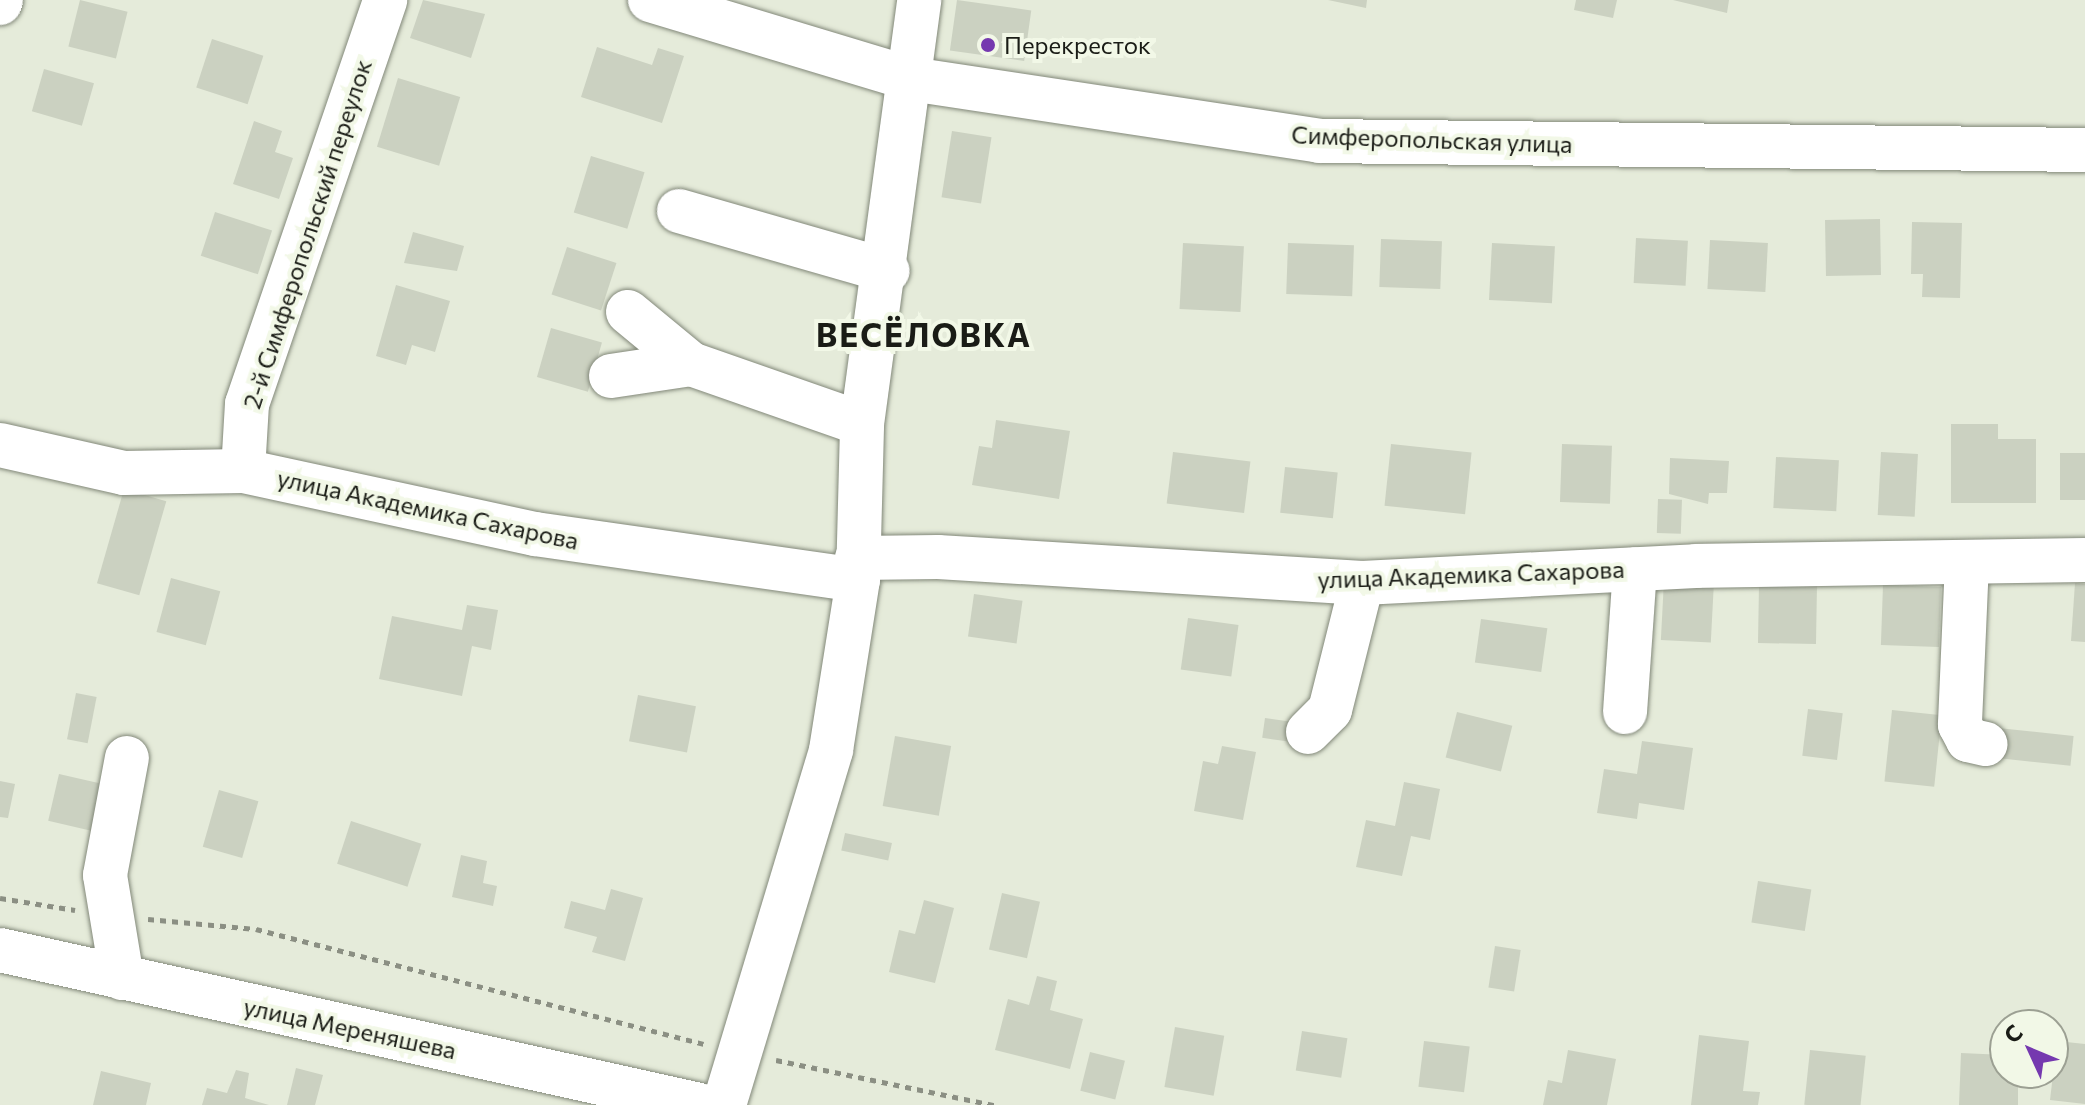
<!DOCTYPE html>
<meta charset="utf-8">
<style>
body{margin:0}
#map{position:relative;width:2085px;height:1105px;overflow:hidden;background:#e5ebda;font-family:Commissioner,sans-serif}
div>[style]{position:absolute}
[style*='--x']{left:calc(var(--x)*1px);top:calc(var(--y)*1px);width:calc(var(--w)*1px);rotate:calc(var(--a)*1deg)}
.building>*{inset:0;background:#cbd1c1;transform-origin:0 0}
.path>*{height:5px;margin-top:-2.5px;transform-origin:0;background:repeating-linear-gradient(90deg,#8b8f83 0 6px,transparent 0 12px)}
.roads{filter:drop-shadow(0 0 2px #828879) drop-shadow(0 0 2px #828879)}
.minor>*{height:44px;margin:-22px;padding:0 22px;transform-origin:22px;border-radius:22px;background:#fff}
.dots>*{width:22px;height:22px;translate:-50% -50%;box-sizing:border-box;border:4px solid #f2f8e7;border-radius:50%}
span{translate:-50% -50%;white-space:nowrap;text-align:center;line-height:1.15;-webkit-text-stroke:8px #f2f8e7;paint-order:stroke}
.poi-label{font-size:24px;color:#1a1c16}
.left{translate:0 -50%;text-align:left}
.street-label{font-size:24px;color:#1a1c16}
.district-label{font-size:32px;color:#1a1c16;font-weight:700;letter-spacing:2px}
.north{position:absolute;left:1989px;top:1009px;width:80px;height:80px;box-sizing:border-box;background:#f2f8e7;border:2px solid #9ca093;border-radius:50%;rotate:314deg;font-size:22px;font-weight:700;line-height:32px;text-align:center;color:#1a1c16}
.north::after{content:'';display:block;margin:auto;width:28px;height:36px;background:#7539af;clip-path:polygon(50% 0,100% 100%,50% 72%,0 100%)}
</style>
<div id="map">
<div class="building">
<i style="left:80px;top:0;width:49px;height:48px;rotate:14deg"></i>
<i style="clip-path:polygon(423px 0,485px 14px,471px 58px,410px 38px)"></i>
<i style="left:957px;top:0;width:75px;height:51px;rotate:8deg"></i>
<i style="clip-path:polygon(1328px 0,1367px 0,1366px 8px)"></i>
<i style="clip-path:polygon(1576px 0,1617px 0,1613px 18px,1574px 10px)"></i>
<i style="clip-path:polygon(1673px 0,1729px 0,1727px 13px)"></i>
<i style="left:212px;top:39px;width:54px;height:51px;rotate:18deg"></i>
<i style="clip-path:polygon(597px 47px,652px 65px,658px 48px,684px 56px,662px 123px,581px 97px)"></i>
<i style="left:44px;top:69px;width:52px;height:44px;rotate:16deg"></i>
<i style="left:398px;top:78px;width:65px;height:72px;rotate:17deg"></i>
<i style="clip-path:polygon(254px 121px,282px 131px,275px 152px,293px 158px,279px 199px,233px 184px)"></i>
<i style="left:952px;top:131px;width:40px;height:67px;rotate:9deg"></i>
<i style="left:591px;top:156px;width:56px;height:59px;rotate:17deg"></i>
<i style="left:215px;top:212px;width:60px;height:46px;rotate:18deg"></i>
<i style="left:1880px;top:219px;width:56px;height:55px;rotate:89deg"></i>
<i style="clip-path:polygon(1912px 222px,1962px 223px,1960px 298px,1922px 297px,1923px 274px,1911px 274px)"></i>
<i style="clip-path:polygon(413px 232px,464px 246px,457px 271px,404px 263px)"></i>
<i style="left:1636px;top:238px;width:52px;height:45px;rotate:3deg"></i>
<i style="left:1381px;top:239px;width:61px;height:48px;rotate:2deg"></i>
<i style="left:1710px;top:240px;width:58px;height:49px;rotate:3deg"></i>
<i style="left:1183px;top:243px;width:61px;height:66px;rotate:3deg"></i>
<i style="left:1288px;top:243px;width:66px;height:51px;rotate:2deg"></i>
<i style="left:1492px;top:243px;width:63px;height:57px;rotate:3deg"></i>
<i style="left:567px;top:247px;width:52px;height:50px;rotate:18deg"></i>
<i style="clip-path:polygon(396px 285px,450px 301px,435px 352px,412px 345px,406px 365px,376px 356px)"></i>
<i style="left:551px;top:328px;width:53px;height:51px;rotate:16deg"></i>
<i style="clip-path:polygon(996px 420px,1070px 431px,1059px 499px,972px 485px,979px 446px,992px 448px)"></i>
<i style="clip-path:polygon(1951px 424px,1998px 424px,1998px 439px,2036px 439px,2036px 503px,1951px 503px)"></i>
<i style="left:1391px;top:444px;width:81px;height:62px;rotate:6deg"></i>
<i style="left:1562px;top:444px;width:50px;height:58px;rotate:2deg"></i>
<i style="left:1173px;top:452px;width:78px;height:52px;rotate:7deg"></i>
<i style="left:1881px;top:452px;width:37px;height:63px;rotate:3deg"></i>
<i style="left:2060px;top:453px;width:25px;height:47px"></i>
<i style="left:1776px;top:457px;width:63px;height:51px;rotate:3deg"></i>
<i style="clip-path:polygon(1670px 458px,1729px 461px,1727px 493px,1709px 493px,1708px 504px,1669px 494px)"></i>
<i style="left:1285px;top:467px;width:53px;height:46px;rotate:6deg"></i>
<i style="left:124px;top:489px;width:44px;height:98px;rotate:16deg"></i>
<i style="left:1658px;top:499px;width:24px;height:34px;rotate:2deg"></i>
<i style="left:171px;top:578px;width:51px;height:56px;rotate:15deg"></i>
<i style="left:1664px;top:580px;width:50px;height:60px;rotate:3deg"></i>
<i style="clip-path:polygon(2075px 583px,2085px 584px,2085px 642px,2071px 641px)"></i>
<i style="left:1759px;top:585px;width:58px;height:58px;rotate:1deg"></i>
<i style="left:1883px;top:585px;width:58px;height:60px;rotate:2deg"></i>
<i style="left:974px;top:594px;width:49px;height:43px;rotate:8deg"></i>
<i style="clip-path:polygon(467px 605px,498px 610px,491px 650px,472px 646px,462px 696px,379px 679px,392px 616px,462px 630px)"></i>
<i style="left:1188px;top:618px;width:51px;height:52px;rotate:8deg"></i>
<i style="left:1481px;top:619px;width:67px;height:44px;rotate:8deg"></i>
<i style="left:76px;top:693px;width:21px;height:47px;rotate:11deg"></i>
<i style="left:638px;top:695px;width:59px;height:47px;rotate:11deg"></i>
<i style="left:1808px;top:709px;width:35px;height:47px;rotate:7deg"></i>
<i style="left:1892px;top:710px;width:50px;height:72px;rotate:6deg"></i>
<i style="left:1457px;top:712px;width:57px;height:47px;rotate:14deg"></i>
<i style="left:1265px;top:718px;width:34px;height:20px;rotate:8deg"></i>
<i style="left:1998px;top:728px;width:76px;height:30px;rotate:6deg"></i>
<i style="left:895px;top:736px;width:57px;height:71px;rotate:10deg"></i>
<i style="clip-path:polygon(1642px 741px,1693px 748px,1684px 810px,1639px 803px,1637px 819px,1597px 813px,1604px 769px,1637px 774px)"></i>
<i style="clip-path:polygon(1222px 746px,1256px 752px,1243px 820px,1194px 811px,1203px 761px,1218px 764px)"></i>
<i style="left:59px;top:774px;width:55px;height:48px;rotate:13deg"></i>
<i style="clip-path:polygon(0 781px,15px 784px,8px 818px,0 817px)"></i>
<i style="clip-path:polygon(1404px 782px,1440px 789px,1430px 840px,1411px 836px,1402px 876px,1356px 867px,1366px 820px,1395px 826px)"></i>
<i style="left:219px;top:790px;width:41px;height:59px;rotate:16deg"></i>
<i style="left:351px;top:821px;width:74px;height:45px;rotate:18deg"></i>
<i style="left:845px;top:833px;width:48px;height:18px;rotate:12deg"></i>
<i style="clip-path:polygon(461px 855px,487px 861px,483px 883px,497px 886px,493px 906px,452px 897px)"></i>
<i style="left:1758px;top:881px;width:54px;height:42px;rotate:9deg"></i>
<i style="clip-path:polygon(611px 889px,643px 898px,625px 961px,592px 952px,597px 937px,564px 928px,571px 901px,605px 910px)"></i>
<i style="left:1002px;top:893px;width:39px;height:58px;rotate:13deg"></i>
<i style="clip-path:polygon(924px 900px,954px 908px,935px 983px,889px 972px,899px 930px,915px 934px)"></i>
<i style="left:1495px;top:946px;width:26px;height:42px;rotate:9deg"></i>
<i style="clip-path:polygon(1037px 976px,1057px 981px,1050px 1010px,1083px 1019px,1070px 1069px,995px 1050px,1008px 999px,1029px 1005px)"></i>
<i style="left:1175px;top:1027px;width:50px;height:61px;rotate:10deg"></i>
<i style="left:1302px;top:1031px;width:46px;height:40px;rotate:9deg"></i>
<i style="clip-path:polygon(1699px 1035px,1749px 1041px,1743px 1091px,1760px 1092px,1758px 1105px,1691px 1105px)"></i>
<i style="left:1424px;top:1041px;width:46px;height:46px;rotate:7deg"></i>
<i style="clip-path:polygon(2057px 1041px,2085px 1044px,2085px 1104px,2050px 1100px)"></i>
<i style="clip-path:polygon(1568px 1050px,1616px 1059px,1607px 1105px,1543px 1105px,1548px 1080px,1562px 1083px)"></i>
<i style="left:1810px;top:1050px;width:56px;height:55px;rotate:6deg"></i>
<i style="left:1090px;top:1052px;width:36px;height:40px;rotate:14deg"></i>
<i style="clip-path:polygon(1961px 1053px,2005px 1055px,2005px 1073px,2033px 1073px,2033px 1083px,2018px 1082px,2018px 1105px,1959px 1105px)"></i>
<i style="clip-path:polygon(296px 1068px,323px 1075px,315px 1105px,287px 1105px)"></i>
<i style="clip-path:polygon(236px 1070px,249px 1073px,245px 1098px,269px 1105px,202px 1105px,207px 1088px,227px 1093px)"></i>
<i style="clip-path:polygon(101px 1071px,151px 1083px,146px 1105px,93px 1105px)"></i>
</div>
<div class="path">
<i style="--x:0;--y:898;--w:76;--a:9.1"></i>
<i style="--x:148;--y:919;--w:108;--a:5.3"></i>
<i style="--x:256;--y:929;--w:462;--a:14.4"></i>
<i style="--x:776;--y:1060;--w:223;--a:11.7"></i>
</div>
<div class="roads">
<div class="minor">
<i style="--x:650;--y:0;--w:273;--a:16.8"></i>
<i style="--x:911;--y:79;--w:413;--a:8.6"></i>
<i style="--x:1319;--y:141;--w:766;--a:0.67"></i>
<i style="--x:0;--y:3;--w:3;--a:-72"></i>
<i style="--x:679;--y:211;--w:217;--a:16"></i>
<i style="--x:628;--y:312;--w:82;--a:39.5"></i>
<i style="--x:611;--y:376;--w:81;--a:-8.5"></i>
<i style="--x:691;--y:364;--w:181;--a:19.3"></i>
<i style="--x:0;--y:445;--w:127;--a:12.7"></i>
<i style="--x:124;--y:473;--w:119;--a:-1"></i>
<i style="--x:243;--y:471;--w:299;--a:12.2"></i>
<i style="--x:535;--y:534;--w:326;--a:8.1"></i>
<i style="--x:243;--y:471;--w:67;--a:-86.6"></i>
<i style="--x:247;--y:404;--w:427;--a:-71.1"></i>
<i style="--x:857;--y:558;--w:81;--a:-0.7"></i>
<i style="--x:938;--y:557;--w:425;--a:3.5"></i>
<i style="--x:1362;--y:583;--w:334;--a:-2.9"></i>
<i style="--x:1696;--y:566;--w:389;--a:-0.9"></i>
<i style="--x:1967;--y:562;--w:163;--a:92.5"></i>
<i style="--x:1960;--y:725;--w:17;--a:62"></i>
<i style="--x:1968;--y:740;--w:18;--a:13"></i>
<i style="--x:1625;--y:712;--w:143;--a:-86"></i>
<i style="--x:1308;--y:732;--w:31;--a:-45"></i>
<i style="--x:1330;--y:710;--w:131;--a:-75.9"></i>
<i style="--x:0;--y:950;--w:717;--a:12.49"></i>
<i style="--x:122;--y:978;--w:104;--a:-99.4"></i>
<i style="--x:105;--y:875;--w:119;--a:-79.4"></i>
<i style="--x:724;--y:1105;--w:371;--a:-73.2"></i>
<i style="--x:831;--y:750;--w:172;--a:-81"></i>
<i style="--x:858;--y:580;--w:156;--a:-88.5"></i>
<i style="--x:862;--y:424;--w:428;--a:-82.3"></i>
</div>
</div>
<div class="dots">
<i style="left:988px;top:45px;background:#7539af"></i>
</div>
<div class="poi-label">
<span class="left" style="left:1004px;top:45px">Перекресток</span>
</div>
<div class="street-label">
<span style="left:1432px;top:139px;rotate:2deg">Симферопольская улица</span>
<span style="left:307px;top:234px;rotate:-72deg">2-й Симферопольский переулок</span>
<span style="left:428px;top:509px;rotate:12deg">улица Академика Сахарова</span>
<span style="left:1471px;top:574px;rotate:-2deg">улица Академика Сахарова</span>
<span style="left:350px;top:1028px;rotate:12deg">улица Мереняшева</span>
</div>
<div class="district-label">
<span style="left:924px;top:334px">ВЕСЁЛОВКА</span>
</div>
<div class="north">С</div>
</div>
